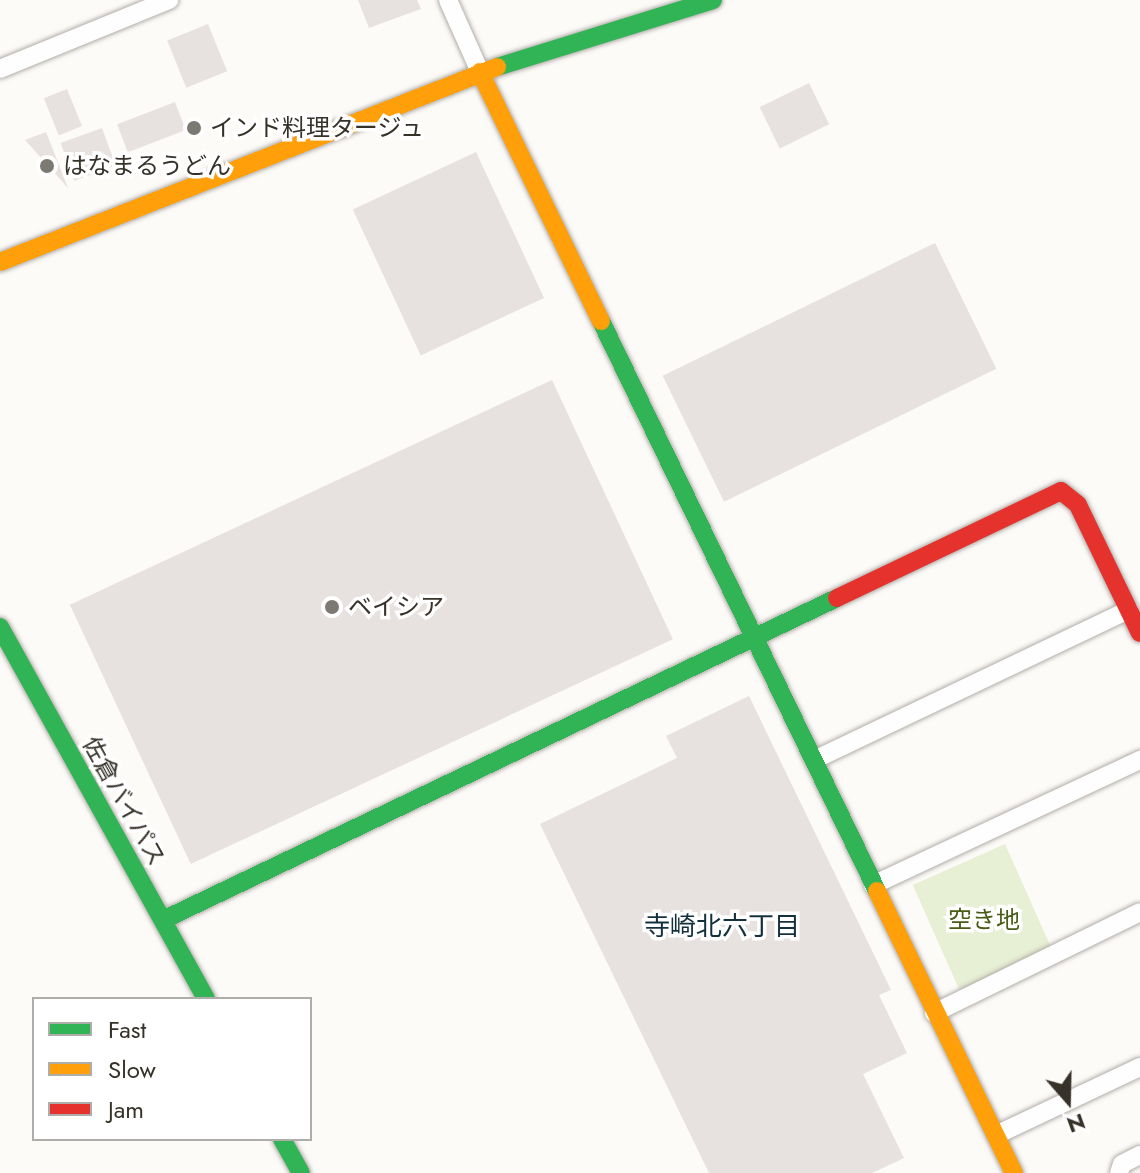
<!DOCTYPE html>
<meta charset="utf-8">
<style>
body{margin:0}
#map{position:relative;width:1140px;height:1173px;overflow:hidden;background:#fdfbf8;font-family:Jost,"Noto Sans JP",sans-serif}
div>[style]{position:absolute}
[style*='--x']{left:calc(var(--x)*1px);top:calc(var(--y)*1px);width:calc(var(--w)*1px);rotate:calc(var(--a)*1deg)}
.green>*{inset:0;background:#e7efd4;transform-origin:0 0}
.building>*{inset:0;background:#e7e1df;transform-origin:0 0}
.roads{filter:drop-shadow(0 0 2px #b1ada9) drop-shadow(0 0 2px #b1ada9)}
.street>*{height:18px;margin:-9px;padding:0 9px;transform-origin:9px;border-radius:9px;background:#fffefe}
.fast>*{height:18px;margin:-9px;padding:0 9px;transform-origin:9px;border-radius:9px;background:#30b455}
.slow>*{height:18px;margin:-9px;padding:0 9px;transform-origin:9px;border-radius:9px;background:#ff9f0a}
.jam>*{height:18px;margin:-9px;padding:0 9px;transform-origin:9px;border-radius:9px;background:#e5322d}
.dots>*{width:22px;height:22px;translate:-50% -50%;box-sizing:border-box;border:4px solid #fff;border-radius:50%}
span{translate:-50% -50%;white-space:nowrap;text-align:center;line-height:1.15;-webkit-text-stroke:7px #fff;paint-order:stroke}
.poi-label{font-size:24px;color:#36322a}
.left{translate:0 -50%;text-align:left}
.street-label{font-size:24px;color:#36322a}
.park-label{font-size:24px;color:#495b15}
.neighbourhood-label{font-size:26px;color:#14303c}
.legend{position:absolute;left:32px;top:997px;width:280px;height:144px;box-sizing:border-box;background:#fff;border:2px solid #afadaa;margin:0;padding:10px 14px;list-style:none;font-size:24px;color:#36322a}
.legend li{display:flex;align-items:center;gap:16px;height:40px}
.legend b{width:40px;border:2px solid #afadaa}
.north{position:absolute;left:1028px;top:1061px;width:80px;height:80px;-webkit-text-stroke:6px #fff;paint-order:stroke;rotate:160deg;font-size:22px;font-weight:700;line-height:32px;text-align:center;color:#36322a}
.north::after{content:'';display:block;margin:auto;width:28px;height:36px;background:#36322a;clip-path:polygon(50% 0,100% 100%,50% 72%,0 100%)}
</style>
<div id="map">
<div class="green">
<i style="left:1005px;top:844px;width:115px;height:101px;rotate:66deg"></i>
</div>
<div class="building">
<i style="clip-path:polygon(358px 0,417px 0,421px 9px,369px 28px)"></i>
<i style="left:208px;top:24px;width:51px;height:44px;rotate:68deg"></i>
<i style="left:809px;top:83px;width:46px;height:55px;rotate:64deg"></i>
<i style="left:67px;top:89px;width:40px;height:25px;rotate:68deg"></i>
<i style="left:175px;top:102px;width:30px;height:62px;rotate:69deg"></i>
<i style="left:102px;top:128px;width:40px;height:44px;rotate:70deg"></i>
<i style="clip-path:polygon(46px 132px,68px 188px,25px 140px)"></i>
<i style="left:476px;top:152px;width:161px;height:136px;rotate:65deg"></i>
<i style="left:935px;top:243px;width:140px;height:303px;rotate:64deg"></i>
<i style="left:552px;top:380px;width:286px;height:532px;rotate:65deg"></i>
<i style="clip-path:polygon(749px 696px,891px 990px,879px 995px,907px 1053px,863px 1074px,904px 1158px,872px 1173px,709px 1173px,540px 824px,677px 758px,666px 736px)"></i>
</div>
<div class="roads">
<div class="street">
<i style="--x:448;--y:0;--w:79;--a:66"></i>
<i style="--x:0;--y:69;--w:183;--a:-22.2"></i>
<i style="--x:814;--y:760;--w:349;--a:-25.5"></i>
<i style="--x:873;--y:885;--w:295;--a:-25.1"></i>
<i style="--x:934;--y:1013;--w:229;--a:-26.1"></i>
<i style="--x:996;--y:1135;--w:159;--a:-25.3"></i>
<i style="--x:1119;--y:1173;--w:9;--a:-72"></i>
<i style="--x:1122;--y:1164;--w:20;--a:-27"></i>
</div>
<div class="fast">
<i style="--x:497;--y:67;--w:226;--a:-17.2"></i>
<i style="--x:601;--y:321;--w:633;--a:64.16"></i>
<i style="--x:0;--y:627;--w:425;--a:61"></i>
<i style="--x:163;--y:920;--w:747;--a:-25.54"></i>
<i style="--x:282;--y:1139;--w:39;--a:61"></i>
</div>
<div class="slow">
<i style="--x:480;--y:72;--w:277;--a:64.1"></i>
<i style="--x:0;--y:262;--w:534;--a:-21.42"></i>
<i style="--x:877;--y:891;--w:314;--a:64.1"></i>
</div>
<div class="jam">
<i style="--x:837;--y:598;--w:248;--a:-25.5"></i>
<i style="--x:1061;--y:491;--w:22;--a:39"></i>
<i style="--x:1078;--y:505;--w:142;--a:64.2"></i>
</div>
</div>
<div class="dots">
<i style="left:194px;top:128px;background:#7c7872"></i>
<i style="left:47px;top:166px;background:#7c7872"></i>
<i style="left:332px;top:607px;background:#7c7872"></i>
</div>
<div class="poi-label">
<span class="left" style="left:210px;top:128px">インド料理タージュ</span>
<span class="left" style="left:63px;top:166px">はなまるうどん</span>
<span class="left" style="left:348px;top:607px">ベイシア</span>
</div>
<div class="street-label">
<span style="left:124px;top:801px;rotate:61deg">佐倉バイパス</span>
</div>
<div class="park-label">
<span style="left:984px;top:920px">空き地</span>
</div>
<div class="neighbourhood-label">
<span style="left:722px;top:927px">寺崎北六丁目</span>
</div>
<ul class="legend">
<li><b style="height:10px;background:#30b455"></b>Fast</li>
<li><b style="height:10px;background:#ff9f0a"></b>Slow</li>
<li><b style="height:10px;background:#e5322d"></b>Jam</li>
</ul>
<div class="north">N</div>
</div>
